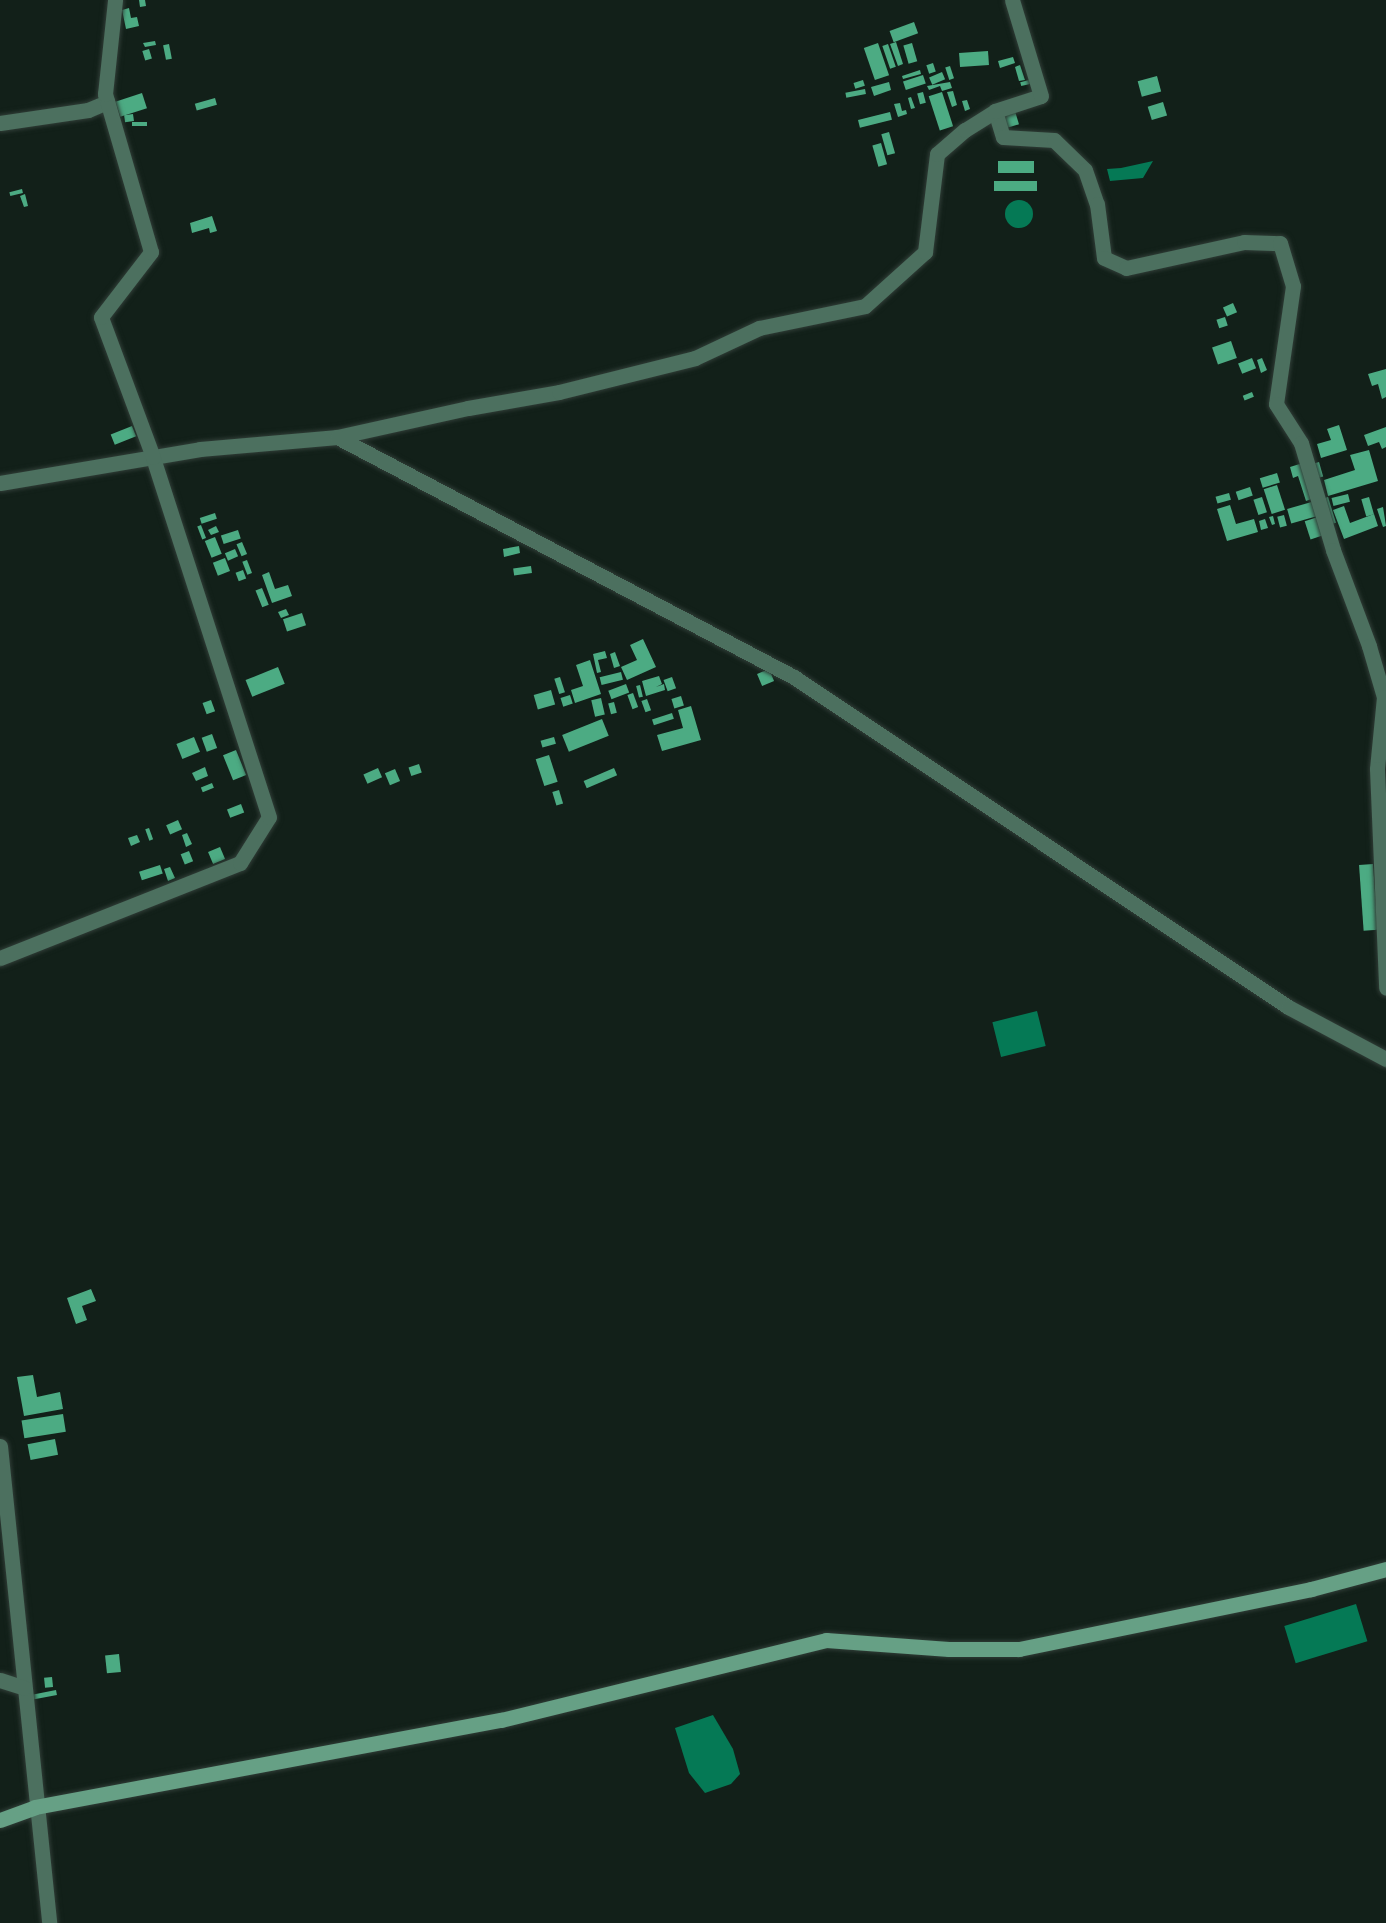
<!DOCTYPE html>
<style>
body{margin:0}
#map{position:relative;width:1386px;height:1923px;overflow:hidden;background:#122019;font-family:"Sofia Sans Condensed",sans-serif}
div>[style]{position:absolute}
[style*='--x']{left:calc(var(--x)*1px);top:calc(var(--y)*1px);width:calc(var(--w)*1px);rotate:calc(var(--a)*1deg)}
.water>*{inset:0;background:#057955;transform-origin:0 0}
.round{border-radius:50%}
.building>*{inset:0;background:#4cab83;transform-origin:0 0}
.roads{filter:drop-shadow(0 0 2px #303d37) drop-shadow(0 0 2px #303d37)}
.minor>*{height:15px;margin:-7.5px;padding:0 7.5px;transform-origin:7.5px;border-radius:7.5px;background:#4c705f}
.secondary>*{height:15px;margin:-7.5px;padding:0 7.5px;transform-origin:7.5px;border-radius:7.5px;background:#66a085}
span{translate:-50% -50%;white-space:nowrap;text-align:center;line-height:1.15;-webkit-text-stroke:6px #122019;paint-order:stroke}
</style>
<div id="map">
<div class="water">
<i style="clip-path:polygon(1153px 161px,1143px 178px,1110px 181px,1107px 169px,1121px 168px)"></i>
<i class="round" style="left:1005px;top:200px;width:28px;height:28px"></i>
<i style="left:1037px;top:1011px;width:36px;height:46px;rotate:76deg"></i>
<i style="left:1356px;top:1604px;width:39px;height:75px;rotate:73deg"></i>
<i style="clip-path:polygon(713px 1715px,733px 1749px,740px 1774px,731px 1784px,705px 1793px,689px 1773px,675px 1728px)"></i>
</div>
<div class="building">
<i style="clip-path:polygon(139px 0,145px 0,146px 6px,140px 7px)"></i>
<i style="clip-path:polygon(129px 8px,131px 18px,137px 17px,139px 26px,126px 29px,122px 10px)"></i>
<i style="left:914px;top:22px;width:12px;height:26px;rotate:70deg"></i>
<i style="clip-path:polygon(155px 41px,156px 45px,145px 47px,143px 43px)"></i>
<i style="clip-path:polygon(896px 42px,903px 64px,898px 66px,890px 44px)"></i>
<i style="left:878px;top:43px;width:34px;height:15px;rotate:71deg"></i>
<i style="left:912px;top:43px;width:19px;height:9px;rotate:74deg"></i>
<i style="left:169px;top:44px;width:15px;height:6px;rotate:79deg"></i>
<i style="left:888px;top:44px;width:24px;height:6px;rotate:71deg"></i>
<i style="left:149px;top:49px;width:10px;height:7px;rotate:73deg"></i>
<i style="left:988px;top:51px;width:14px;height:29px;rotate:86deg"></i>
<i style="clip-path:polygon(1013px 57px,1015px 63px,1000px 68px,998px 61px)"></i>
<i style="left:933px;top:63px;width:9px;height:7px;rotate:72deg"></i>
<i style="clip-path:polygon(1020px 65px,1025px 80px,1019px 81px,1015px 67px)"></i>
<i style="left:950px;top:66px;width:13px;height:5px;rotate:72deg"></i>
<i style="clip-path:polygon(920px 70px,921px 74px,903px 79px,902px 76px)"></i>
<i style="left:942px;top:72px;width:8px;height:14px;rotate:67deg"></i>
<i style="left:923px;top:75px;width:9px;height:21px;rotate:72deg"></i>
<i style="left:1157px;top:76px;width:16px;height:20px;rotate:75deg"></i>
<i style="left:863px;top:80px;width:6px;height:10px;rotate:72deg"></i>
<i style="left:1029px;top:80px;width:4px;height:9px;rotate:76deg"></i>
<i style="clip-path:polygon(889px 82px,891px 90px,874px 96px,871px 87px)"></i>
<i style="clip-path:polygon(950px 82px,952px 88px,942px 91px,940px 86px,929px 90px,927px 86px)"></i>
<i style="left:865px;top:89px;width:5px;height:20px;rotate:79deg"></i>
<i style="clip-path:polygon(953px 91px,957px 105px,952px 107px,947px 92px)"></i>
<i style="left:923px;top:92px;width:11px;height:6px;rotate:75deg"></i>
<i style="left:942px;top:92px;width:36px;height:14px;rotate:72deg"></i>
<i style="left:142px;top:93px;width:16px;height:28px;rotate:72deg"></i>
<i style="clip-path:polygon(911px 97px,915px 108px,911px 109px,908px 98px)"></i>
<i style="left:215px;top:98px;width:7px;height:21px;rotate:74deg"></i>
<i style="clip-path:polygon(967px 100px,970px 109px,965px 111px,962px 101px)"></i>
<i style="left:1163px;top:102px;width:14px;height:16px;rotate:73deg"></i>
<i style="clip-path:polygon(900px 103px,902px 111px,906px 110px,907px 114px,898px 117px,894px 104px)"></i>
<i style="left:1014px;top:108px;width:17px;height:18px;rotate:73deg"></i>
<i style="left:890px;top:112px;width:8px;height:33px;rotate:76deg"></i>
<i style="left:133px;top:114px;width:7px;height:9px;rotate:82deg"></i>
<i style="left:147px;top:122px;width:4px;height:15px;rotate:90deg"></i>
<i style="left:889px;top:132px;width:22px;height:8px;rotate:74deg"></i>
<i style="left:881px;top:143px;width:22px;height:9px;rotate:74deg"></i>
<i style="left:998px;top:161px;width:36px;height:12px"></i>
<i style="left:1037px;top:181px;width:10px;height:43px;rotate:90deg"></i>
<i style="left:22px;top:189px;width:4px;height:13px;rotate:76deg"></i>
<i style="clip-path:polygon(25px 194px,28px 206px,24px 207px,20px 196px)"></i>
<i style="clip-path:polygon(212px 216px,217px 231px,210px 233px,209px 228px,192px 233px,190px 223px)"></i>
<i style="left:1233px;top:303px;width:10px;height:11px;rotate:66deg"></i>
<i style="left:1225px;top:317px;width:9px;height:9px;rotate:72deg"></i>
<i style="left:1231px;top:341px;width:18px;height:20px;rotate:71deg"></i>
<i style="left:1252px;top:358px;width:11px;height:15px;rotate:68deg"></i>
<i style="clip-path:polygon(1262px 358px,1267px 370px,1261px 373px,1257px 360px)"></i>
<i style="clip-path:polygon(1386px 369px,1386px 397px,1382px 399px,1378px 384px,1372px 386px,1368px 374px)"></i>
<i style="left:1252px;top:392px;width:5px;height:10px;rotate:68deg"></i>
<i style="clip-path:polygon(1339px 425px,1347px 450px,1321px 458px,1317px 444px,1331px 440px,1327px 429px)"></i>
<i style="left:132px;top:426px;width:11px;height:23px;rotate:68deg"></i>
<i style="clip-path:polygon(1386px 427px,1386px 447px,1382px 449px,1379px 442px,1368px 446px,1364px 435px)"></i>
<i style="clip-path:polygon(1369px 450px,1378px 481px,1328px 496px,1324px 480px,1355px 470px,1350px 455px)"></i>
<i style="clip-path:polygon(1306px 462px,1317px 497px,1306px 501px,1298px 476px,1293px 478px,1290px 467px)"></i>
<i style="left:1319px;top:462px;width:15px;height:9px;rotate:74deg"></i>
<i style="left:1277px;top:473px;width:10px;height:18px;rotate:73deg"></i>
<i style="left:1277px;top:485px;width:26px;height:14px;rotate:72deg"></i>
<i style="left:1250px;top:487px;width:9px;height:15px;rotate:72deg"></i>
<i style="left:1229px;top:493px;width:7px;height:14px;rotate:74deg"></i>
<i style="left:1348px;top:494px;width:8px;height:17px;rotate:76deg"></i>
<i style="left:1262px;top:497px;width:16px;height:9px;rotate:72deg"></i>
<i style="left:1328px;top:497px;width:27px;height:9px;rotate:73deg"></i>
<i style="left:1369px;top:497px;width:18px;height:8px;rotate:74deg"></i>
<i style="left:1315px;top:501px;width:15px;height:29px;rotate:74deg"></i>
<i style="clip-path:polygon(1230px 505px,1236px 524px,1254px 519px,1258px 532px,1227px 541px,1217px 509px)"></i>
<i style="clip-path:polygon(1344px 506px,1350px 523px,1374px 514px,1378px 526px,1344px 539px,1333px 510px)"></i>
<i style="clip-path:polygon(1383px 507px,1386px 526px,1383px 527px,1377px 509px)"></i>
<i style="left:215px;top:513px;width:6px;height:16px;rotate:72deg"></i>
<i style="left:1284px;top:515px;width:11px;height:7px;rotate:75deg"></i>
<i style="clip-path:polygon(1273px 516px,1275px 524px,1272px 525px,1269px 517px)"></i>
<i style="left:1318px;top:517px;width:19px;height:14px;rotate:72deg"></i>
<i style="clip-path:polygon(1265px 519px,1268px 528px,1261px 530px,1259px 521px)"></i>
<i style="left:201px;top:525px;width:14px;height:4px;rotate:69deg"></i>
<i style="clip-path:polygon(216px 526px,219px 532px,211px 535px,208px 530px)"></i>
<i style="left:238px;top:530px;width:9px;height:18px;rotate:72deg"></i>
<i style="left:215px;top:537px;width:18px;height:11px;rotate:68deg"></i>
<i style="left:242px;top:542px;width:13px;height:6px;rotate:67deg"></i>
<i style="clip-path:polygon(519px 546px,520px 553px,504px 557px,503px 549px)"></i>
<i style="left:235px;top:549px;width:8px;height:11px;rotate:67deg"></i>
<i style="left:225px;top:558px;width:14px;height:13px;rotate:69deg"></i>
<i style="left:247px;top:560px;width:14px;height:5px;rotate:69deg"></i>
<i style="left:531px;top:566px;width:7px;height:18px;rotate:82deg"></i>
<i style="left:243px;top:570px;width:9px;height:8px;rotate:69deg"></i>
<i style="clip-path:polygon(269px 572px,275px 589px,288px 585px,292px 596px,272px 603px,262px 575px)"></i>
<i style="left:262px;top:588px;width:18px;height:7px;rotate:68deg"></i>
<i style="clip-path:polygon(286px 609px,289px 615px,281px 618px,278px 612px)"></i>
<i style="left:302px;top:613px;width:13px;height:20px;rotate:72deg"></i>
<i style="clip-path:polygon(643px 639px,656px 667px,627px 680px,621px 667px,637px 660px,630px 645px)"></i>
<i style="clip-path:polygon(605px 651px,607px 658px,598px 660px,601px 672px,597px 673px,593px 654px)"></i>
<i style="clip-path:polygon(615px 652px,620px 666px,614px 668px,610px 654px)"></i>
<i style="clip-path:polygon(590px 660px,601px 694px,575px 703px,571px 690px,583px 686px,576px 665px)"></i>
<i style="left:278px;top:667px;width:18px;height:35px;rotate:68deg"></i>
<i style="left:769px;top:669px;width:13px;height:13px;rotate:67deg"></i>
<i style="left:621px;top:672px;width:8px;height:22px;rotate:76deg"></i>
<i style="clip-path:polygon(659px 676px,662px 684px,656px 687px,664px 684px,665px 690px,646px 696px,642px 681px)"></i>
<i style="left:560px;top:677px;width:16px;height:6px;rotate:72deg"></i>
<i style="left:672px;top:677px;width:12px;height:9px;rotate:70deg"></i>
<i style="left:626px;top:684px;width:9px;height:19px;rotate:69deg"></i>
<i style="left:640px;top:685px;width:12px;height:4px;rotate:76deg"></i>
<i style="left:551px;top:690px;width:15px;height:18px;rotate:74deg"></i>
<i style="left:633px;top:693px;width:15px;height:6px;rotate:70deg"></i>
<i style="left:570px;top:695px;width:9px;height:10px;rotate:72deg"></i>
<i style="left:681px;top:696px;width:10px;height:10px;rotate:73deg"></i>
<i style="left:601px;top:698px;width:17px;height:10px;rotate:77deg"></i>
<i style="left:647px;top:699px;width:12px;height:6px;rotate:70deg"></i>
<i style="left:211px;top:700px;width:12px;height:9px;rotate:70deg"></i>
<i style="left:614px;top:702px;width:11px;height:6px;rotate:75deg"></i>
<i style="clip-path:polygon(691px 706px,701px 740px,662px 751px,657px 735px,683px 728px,678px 710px)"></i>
<i style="left:672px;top:713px;width:6px;height:21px;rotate:72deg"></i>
<i style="left:602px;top:719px;width:18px;height:43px;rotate:68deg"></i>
<i style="left:212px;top:734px;width:15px;height:11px;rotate:70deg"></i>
<i style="left:194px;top:737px;width:16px;height:19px;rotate:68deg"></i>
<i style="left:554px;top:737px;width:7px;height:14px;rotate:74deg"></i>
<i style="left:236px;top:750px;width:27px;height:14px;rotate:68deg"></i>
<i style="left:549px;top:755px;width:28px;height:14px;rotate:72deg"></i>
<i style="left:419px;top:764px;width:9px;height:11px;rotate:72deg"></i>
<i style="clip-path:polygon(205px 767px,208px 776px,196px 781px,192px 773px)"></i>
<i style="left:378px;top:768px;width:10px;height:16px;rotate:66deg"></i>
<i style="left:614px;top:768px;width:8px;height:33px;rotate:67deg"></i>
<i style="left:395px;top:769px;width:13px;height:11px;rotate:67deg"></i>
<i style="left:212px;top:783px;width:5px;height:12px;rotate:68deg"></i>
<i style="left:559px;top:790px;width:14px;height:7px;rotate:73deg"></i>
<i style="left:241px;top:804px;width:9px;height:15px;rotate:69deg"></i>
<i style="left:178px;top:820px;width:10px;height:13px;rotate:66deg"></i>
<i style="left:149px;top:828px;width:12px;height:4px;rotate:70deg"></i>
<i style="clip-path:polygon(187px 833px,192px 844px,186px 847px,182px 835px)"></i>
<i style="clip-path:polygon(137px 835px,140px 842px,131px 846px,128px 838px)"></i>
<i style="left:220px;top:847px;width:13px;height:13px;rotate:67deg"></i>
<i style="left:189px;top:851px;width:11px;height:9px;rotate:68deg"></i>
<i style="left:1373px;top:864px;width:66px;height:14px;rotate:86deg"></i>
<i style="left:160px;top:865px;width:9px;height:22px;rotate:72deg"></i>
<i style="clip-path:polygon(170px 867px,175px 878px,168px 881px,164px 869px)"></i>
<i style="clip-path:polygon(91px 1289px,96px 1301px,82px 1306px,87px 1320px,76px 1324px,67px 1298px)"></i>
<i style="clip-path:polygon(33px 1375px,37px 1397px,60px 1392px,63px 1409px,24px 1416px,17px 1377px)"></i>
<i style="left:63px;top:1414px;width:18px;height:42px;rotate:81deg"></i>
<i style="left:55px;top:1439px;width:16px;height:28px;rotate:79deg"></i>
<i style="left:119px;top:1654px;width:18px;height:14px;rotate:84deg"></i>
<i style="left:52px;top:1677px;width:10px;height:8px;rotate:84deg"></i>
<i style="left:56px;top:1690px;width:5px;height:27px;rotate:79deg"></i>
</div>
<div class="roads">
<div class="minor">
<i style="--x:995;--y:111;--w:27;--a:73"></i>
<i style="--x:1003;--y:137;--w:51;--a:3.4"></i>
<i style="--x:1054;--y:140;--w:43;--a:44.1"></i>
<i style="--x:1085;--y:170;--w:36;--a:71"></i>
<i style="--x:1097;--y:204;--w:54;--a:82.6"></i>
<i style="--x:1104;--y:258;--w:24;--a:24"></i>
<i style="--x:1126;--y:268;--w:121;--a:-12.4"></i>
<i style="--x:1244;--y:242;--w:36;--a:2"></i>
<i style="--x:1280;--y:243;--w:45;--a:73.2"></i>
<i style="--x:1293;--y:286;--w:119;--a:98.2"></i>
<i style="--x:1276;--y:404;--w:46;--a:57.3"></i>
<i style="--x:1301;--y:443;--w:112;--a:73.3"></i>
<i style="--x:1333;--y:550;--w:103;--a:69.4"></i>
<i style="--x:1369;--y:646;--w:53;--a:73.6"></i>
<i style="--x:1384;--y:697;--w:72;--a:95.6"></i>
<i style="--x:1377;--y:769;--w:219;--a:87.6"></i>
<i style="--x:0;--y:123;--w:89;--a:-8.4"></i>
<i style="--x:88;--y:110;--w:21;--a:-23"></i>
<i style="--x:337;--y:437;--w:134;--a:-12.5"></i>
<i style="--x:468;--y:408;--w:92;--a:-10"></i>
<i style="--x:559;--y:392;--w:140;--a:-14"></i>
<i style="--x:695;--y:358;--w:71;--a:-25.1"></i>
<i style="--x:759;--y:328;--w:108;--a:-11.7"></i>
<i style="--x:865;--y:306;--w:81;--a:-42"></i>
<i style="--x:925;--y:252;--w:99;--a:-83"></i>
<i style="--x:937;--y:154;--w:37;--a:-41"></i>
<i style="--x:965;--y:130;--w:36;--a:-32"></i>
<i style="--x:995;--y:111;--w:48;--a:-18.1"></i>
<i style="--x:1041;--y:96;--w:100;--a:-106.8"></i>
<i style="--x:0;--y:483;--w:203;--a:-9.6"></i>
<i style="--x:200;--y:449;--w:138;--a:-5"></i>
<i style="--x:337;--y:437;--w:516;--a:27.71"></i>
<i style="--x:794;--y:677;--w:594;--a:33.74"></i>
<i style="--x:1288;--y:1007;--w:111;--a:28"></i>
<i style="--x:0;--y:958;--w:258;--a:-21.6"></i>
<i style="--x:240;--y:863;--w:54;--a:-57.8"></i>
<i style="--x:269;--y:817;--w:378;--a:-107.9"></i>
<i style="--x:153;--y:457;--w:149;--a:-110.4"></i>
<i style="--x:101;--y:317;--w:82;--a:-52.4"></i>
<i style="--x:151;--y:252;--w:165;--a:-106.2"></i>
<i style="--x:105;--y:94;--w:95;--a:-83.9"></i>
<i style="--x:0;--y:1446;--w:480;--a:84.1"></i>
<i style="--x:0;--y:1680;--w:25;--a:18"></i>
</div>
<div class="secondary">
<i style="--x:0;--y:1820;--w:37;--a:-20"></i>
<i style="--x:35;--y:1807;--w:474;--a:-10.6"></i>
<i style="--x:501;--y:1720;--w:335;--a:-13.8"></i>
<i style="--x:826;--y:1640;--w:123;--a:4.2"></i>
<i style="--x:949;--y:1649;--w:70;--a:0"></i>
<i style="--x:1019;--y:1649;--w:298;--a:-11.6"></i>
<i style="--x:1311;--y:1589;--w:78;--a:-14.9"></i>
</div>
</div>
</div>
